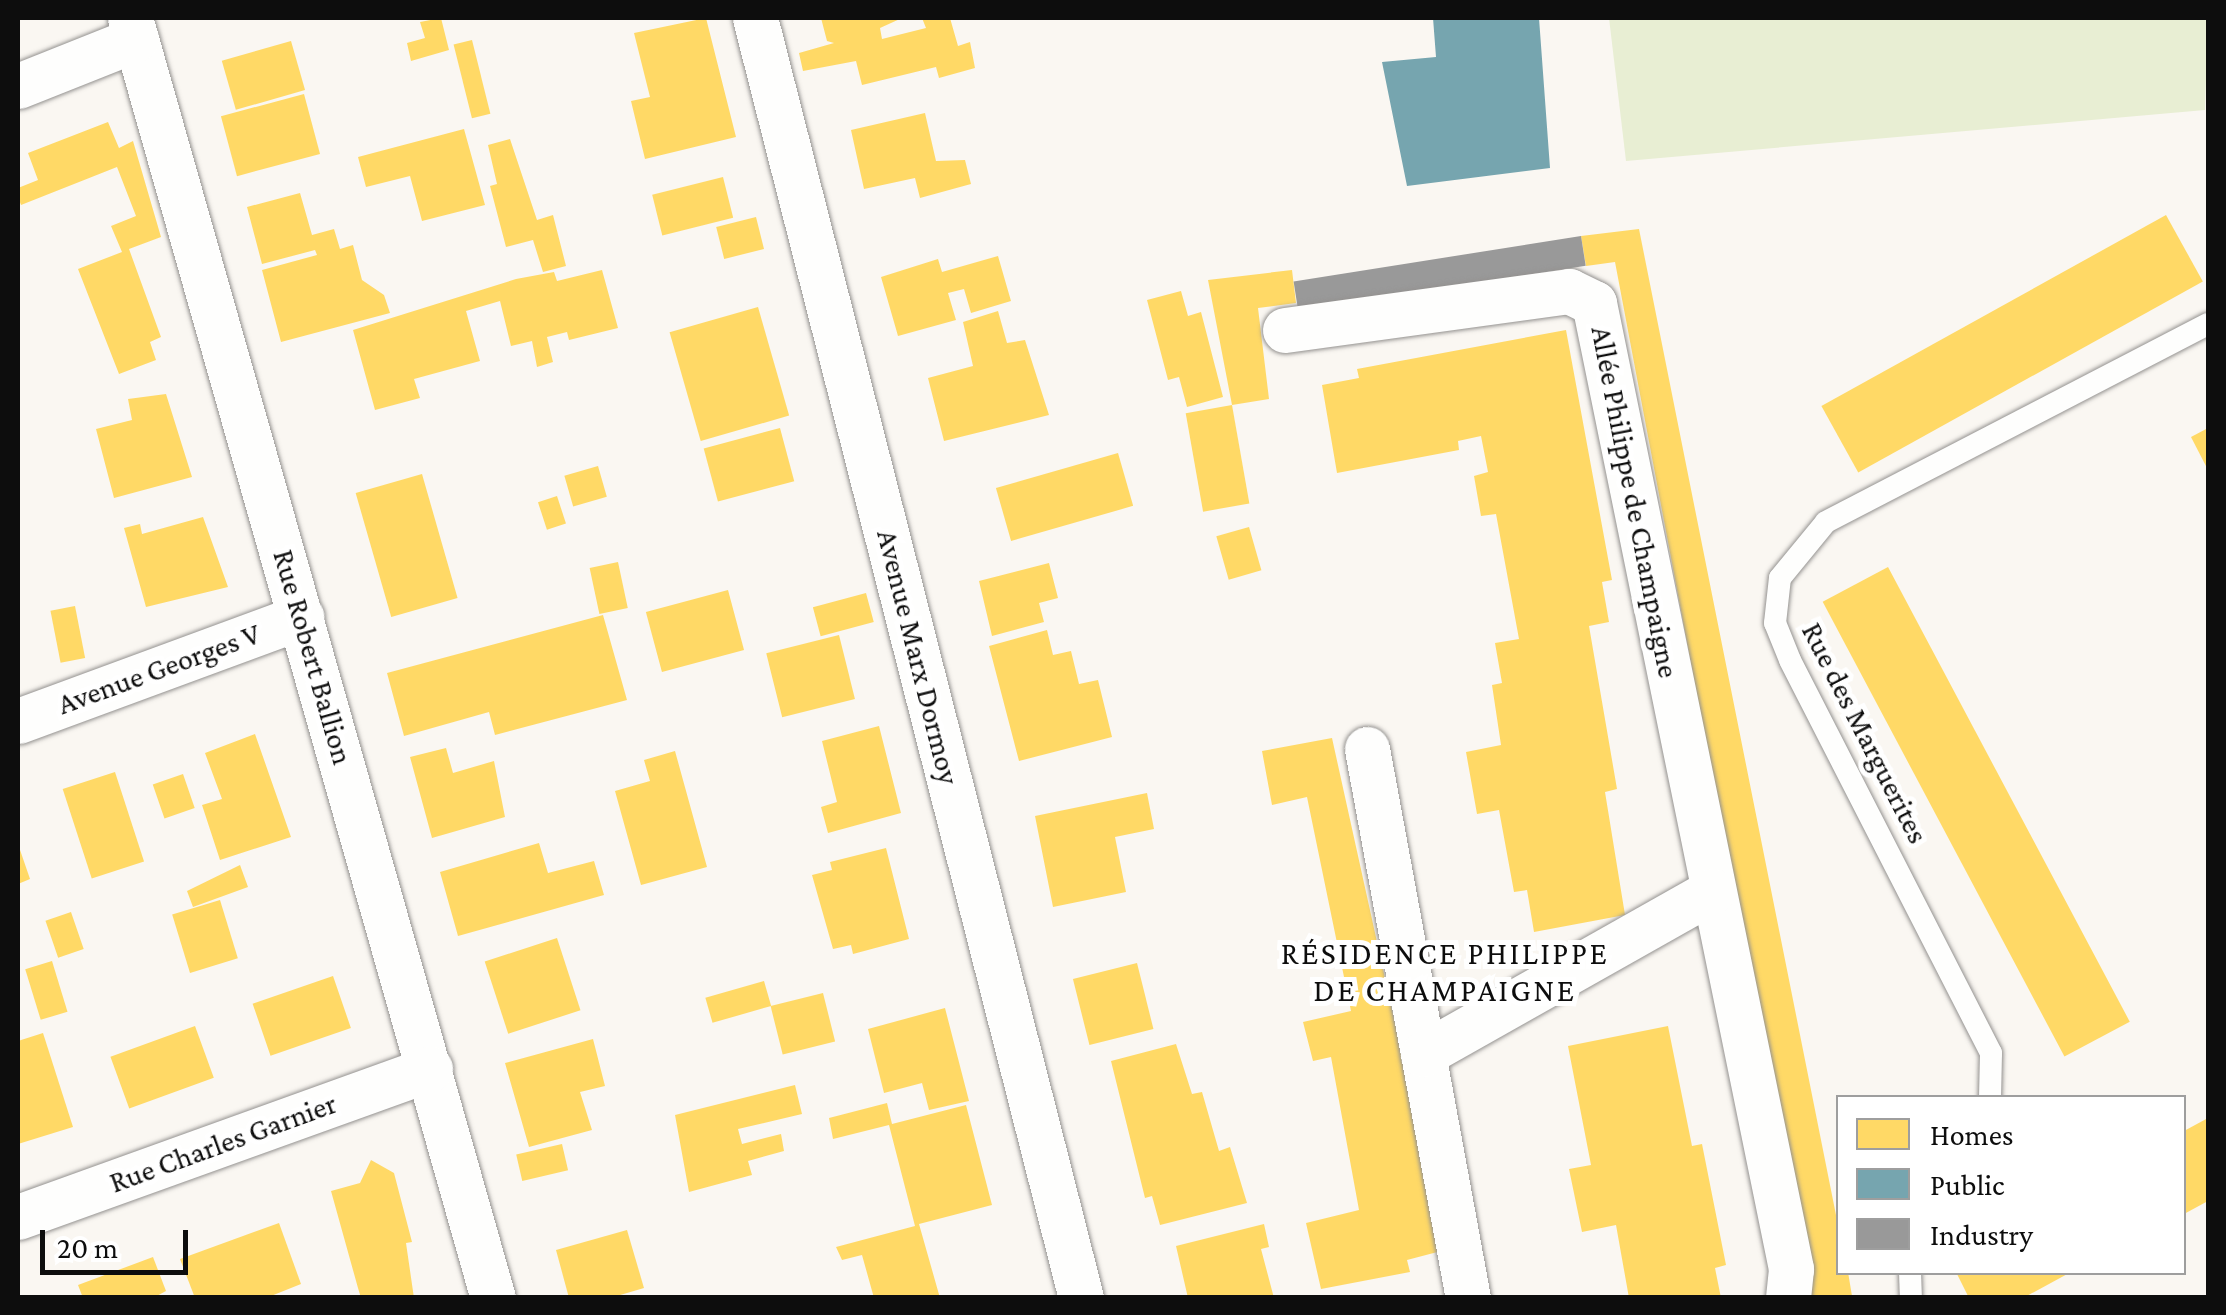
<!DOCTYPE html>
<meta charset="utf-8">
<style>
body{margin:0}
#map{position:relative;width:2226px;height:1315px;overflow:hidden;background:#faf7f2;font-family:"Crimson Pro",serif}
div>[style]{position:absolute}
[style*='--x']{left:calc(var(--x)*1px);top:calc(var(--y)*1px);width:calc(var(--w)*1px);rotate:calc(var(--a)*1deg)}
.green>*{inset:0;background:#e8eed3}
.homes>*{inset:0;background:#ffd966;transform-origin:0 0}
.public>*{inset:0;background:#76a5af}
.industry>*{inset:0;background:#999;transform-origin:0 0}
.roads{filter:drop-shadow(0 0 2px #949290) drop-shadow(0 0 2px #949290)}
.lane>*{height:22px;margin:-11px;padding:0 11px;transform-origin:11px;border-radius:11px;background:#fefefd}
.street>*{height:45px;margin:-22.5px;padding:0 22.5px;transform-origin:22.5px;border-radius:22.5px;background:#fefefd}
span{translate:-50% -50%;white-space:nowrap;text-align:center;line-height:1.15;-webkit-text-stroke:10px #fff;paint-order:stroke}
.street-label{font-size:30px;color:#0d0d0d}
.neighbourhood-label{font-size:32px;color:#0d0d0d;letter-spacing:2.5px}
.frame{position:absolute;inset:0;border:20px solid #0d0d0d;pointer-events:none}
.legend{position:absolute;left:1836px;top:1095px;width:350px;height:180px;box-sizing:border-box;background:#fff;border:2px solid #9e9e9e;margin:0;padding:12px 18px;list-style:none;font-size:30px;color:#0d0d0d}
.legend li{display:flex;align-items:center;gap:20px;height:50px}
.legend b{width:50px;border:2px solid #9e9e9e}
.scale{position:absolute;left:40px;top:1230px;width:148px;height:45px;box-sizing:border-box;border:5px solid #0d0d0d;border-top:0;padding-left:12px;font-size:30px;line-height:35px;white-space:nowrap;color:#0d0d0d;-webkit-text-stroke:8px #fff;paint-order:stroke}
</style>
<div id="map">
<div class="green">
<i style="clip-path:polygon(1609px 18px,2208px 18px,2205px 110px,1626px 161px)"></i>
</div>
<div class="homes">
<i style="clip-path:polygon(441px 18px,449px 50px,411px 61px,407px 43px,425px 38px,420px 22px)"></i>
<i style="clip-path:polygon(706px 18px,736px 137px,645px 159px,631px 101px,650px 97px,634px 33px)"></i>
<i style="clip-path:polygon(821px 18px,902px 18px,880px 28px,882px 39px,926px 28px,922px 18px,950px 18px,958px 46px,970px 42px,975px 68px,939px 78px,936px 67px,862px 85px,856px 61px,803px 71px,799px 53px,834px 43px,827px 41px)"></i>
<i style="left:472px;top:40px;width:76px;height:19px;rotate:76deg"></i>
<i style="left:291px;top:41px;width:51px;height:72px;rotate:74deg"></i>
<i style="left:304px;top:94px;width:62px;height:86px;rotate:75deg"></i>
<i style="clip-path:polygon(925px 113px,936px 161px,965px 160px,971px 184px,920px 198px,915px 178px,864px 189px,851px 130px)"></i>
<i style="clip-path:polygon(108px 122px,119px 148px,133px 141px,161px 237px,129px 249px,161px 337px,150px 342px,156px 360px,119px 374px,78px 269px,122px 252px,111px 226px,136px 216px,117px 167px,21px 205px,18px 197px,18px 188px,38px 180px,28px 153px)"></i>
<i style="clip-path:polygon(464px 129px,485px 205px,422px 221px,410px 176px,366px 187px,358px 157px)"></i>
<i style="clip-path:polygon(510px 139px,537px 220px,553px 215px,566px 266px,543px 272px,533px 240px,506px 247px,490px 186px,497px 184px,488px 145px)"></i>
<i style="left:723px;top:177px;width:42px;height:73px;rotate:76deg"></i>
<i style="clip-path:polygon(300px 193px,312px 235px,334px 229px,340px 249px,353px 245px,362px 280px,384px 295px,390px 313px,281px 342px,262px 270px,317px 255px,315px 250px,262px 264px,247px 207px)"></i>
<i style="left:2166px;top:215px;width:76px;height:394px;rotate:61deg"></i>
<i style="left:756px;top:217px;width:33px;height:41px;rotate:76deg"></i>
<i style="clip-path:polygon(1639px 229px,1838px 1225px,1839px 1272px,1848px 1272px,1852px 1296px,1844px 1298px,1811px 1298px,1615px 262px,1586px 266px,1581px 236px)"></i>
<i style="clip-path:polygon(998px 256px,1011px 301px,971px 313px,964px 289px,948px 293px,956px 320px,898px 336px,881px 277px,938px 259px,942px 272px)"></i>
<i style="clip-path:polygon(602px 270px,618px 328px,569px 340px,567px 332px,547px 337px,553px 362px,537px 367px,532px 341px,511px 346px,500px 301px,466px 311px,480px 361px,414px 379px,420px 398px,375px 410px,353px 330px,516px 279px,554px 272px,557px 281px)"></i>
<i style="clip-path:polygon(1292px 270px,1296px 303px,1258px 308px,1269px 399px,1232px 405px,1208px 280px)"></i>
<i style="clip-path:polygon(1181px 291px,1188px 316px,1201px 312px,1223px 397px,1187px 407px,1179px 377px,1168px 380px,1147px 300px)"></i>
<i style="left:758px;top:307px;width:113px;height:92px;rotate:74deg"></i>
<i style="clip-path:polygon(998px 311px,1007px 343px,1025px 340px,1049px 415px,944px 441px,928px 378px,973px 366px,963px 322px)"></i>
<i style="clip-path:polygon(1566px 330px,1612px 580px,1602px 582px,1609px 622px,1589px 626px,1617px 789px,1605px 792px,1625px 915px,1534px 932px,1527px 890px,1514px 892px,1499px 810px,1477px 814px,1466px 752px,1501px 745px,1492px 685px,1502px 683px,1495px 643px,1519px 639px,1496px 514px,1481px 516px,1474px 476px,1488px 472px,1481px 436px,1458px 441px,1459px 450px,1337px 473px,1322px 385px,1359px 378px,1357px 369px)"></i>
<i style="clip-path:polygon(166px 394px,192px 477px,114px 498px,96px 429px,132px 420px,128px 399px)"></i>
<i style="left:1232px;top:405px;width:100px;height:47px;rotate:80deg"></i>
<i style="left:780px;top:428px;width:55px;height:79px;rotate:75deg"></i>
<i style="clip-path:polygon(2208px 428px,2208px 470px,2191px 437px)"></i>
<i style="left:1118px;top:453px;width:55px;height:127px;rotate:74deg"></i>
<i style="left:598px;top:466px;width:32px;height:35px;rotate:74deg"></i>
<i style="left:422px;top:474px;width:129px;height:69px;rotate:74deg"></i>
<i style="left:557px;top:496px;width:29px;height:20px;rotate:72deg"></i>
<i style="clip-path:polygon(203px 517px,228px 587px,146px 607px,124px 528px,140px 524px,142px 534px)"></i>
<i style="left:1249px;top:527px;width:45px;height:34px;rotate:74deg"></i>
<i style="left:618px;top:562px;width:47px;height:29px;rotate:78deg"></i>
<i style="clip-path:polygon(1049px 563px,1058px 598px,1039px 603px,1044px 622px,992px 636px,979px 581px)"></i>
<i style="left:1888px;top:567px;width:515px;height:74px;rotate:62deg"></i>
<i style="left:728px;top:590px;width:62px;height:85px;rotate:75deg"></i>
<i style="left:866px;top:593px;width:30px;height:55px;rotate:75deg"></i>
<i style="left:75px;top:606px;width:53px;height:25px;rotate:79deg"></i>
<i style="clip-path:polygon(603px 615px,627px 700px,495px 735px,489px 712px,404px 736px,387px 673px)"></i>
<i style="clip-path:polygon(1047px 630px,1053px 655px,1071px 651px,1079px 684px,1098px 680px,1112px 737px,1019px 761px,989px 646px)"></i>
<i style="left:839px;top:635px;width:66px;height:75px;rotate:76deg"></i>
<i style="clip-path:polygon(879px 726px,901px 813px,828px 833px,821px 807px,837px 802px,822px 741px)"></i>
<i style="clip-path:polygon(255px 734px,291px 837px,220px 860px,202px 805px,222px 799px,205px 753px)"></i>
<i style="clip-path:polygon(1332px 738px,1445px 1250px,1407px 1260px,1410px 1272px,1321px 1289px,1306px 1223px,1359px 1210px,1331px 1057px,1313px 1061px,1303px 1022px,1351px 1011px,1307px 797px,1272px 805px,1262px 751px)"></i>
<i style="clip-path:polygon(446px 748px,453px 773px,494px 761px,505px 817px,432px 838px,410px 757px)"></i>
<i style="clip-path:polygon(675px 751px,707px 867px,641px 885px,615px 791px,650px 781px,644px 760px)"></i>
<i style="left:115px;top:772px;width:94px;height:55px;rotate:72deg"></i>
<i style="left:183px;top:774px;width:36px;height:32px;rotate:71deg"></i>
<i style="clip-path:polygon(1147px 793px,1154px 829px,1115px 837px,1126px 892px,1053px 907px,1035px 816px)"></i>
<i style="clip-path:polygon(539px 843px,548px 873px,594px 861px,604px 895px,458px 936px,440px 872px)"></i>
<i style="clip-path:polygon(18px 844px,30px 879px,18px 884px)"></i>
<i style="clip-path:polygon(886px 848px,909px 939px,853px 954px,851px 945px,833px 949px,812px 875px,832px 870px,830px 862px)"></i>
<i style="clip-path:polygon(240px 865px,248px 887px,193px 907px,187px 891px)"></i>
<i style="left:220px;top:900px;width:61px;height:50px;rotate:73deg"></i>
<i style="left:71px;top:912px;width:39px;height:27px;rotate:71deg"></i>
<i style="left:557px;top:938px;width:76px;height:76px;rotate:72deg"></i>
<i style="left:52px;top:961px;width:53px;height:28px;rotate:73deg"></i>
<i style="left:1137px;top:963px;width:68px;height:66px;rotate:76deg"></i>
<i style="left:333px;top:976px;width:55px;height:85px;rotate:71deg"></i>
<i style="left:764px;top:981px;width:26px;height:61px;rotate:74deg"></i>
<i style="left:823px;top:993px;width:50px;height:54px;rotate:76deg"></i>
<i style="clip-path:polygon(945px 1008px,969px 1101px,929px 1110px,922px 1083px,884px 1093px,868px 1029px)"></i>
<i style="left:195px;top:1026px;width:55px;height:90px;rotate:70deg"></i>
<i style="clip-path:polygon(1668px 1026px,1692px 1146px,1702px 1144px,1726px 1265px,1715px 1268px,1721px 1298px,1629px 1298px,1616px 1225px,1582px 1232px,1569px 1169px,1591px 1165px,1568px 1046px)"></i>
<i style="clip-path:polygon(43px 1033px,73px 1127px,18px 1144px,18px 1041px)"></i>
<i style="clip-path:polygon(593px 1039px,605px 1086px,580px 1092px,592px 1130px,529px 1147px,505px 1063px)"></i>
<i style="clip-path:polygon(1176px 1044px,1192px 1094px,1202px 1092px,1219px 1151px,1230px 1147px,1247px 1203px,1160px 1225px,1152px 1196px,1145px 1198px,1111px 1061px)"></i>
<i style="clip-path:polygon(795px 1085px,802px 1114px,738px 1129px,742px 1144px,781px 1134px,784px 1151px,748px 1161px,752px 1175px,689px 1192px,675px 1115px)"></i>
<i style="clip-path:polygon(887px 1103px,892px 1124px,966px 1105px,992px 1205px,919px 1224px,940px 1298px,874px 1298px,862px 1255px,842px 1260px,836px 1247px,915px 1226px,889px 1125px,833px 1139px,829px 1118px)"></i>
<i style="clip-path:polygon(2208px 1118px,2208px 1201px,2184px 1214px,2184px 1131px)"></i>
<i style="left:562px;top:1144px;width:27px;height:47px;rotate:77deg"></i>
<i style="clip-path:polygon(371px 1160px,394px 1173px,412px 1242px,406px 1243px,414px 1298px,361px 1298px,358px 1288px,331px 1191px,360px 1183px)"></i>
<i style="clip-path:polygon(279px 1223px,301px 1284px,266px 1298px,195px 1298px,180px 1259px)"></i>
<i style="clip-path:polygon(1264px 1224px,1269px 1247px,1261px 1249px,1274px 1298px,1188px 1298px,1176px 1246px)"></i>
<i style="clip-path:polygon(627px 1230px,644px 1288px,610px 1298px,569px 1298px,556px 1250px)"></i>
<i style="clip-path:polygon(153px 1257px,166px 1291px,153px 1298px,83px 1298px,78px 1285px)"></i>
<i style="clip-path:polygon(1956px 1272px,2071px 1272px,2023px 1298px,1969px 1298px)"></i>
</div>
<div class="public">
<i style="clip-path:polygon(1433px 18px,1539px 18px,1550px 168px,1407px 186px,1382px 62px,1436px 57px)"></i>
</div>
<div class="industry">
<i style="left:1581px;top:236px;width:30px;height:291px;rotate:81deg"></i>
</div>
<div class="roads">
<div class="lane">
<i style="--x:1990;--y:1098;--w:45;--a:-88.7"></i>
<i style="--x:1991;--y:1053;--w:441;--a:-117.1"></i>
<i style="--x:1790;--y:660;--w:40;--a:-112"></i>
<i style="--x:1775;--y:623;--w:45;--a:-83.7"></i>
<i style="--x:1780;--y:578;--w:72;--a:-50.6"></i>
<i style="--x:1826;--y:522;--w:430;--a:-27.4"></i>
<i style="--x:1910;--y:1272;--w:26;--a:88"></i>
</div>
<div class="street">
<i style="--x:130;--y:18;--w:1330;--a:74.17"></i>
<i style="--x:755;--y:18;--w:1321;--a:75.71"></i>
<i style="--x:18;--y:86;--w:127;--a:-21.7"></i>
<i style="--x:1285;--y:330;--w:287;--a:-7.8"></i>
<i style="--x:1569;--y:291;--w:28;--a:26"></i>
<i style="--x:1594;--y:303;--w:986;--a:78.47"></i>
<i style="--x:1791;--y:1269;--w:29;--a:96"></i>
<i style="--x:18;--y:721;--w:302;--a:-20.2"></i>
<i style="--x:1367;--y:749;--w:558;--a:79.58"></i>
<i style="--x:1423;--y:1054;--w:332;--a:-29.4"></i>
<i style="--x:18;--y:1217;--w:438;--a:-19.8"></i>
</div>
</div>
<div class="street-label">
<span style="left:1635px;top:502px;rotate:79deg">Allée Philippe de Champaigne</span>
<span style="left:313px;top:657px;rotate:74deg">Rue Robert Ballion</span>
<span style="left:918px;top:657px;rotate:76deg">Avenue Marx Dormoy</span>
<span style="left:159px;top:669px;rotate:-20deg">Avenue Georges V</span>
<span style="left:1865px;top:733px;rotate:63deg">Rue des Marguerites</span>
<span style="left:223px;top:1143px;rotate:-20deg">Rue Charles Garnier</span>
</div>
<div class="neighbourhood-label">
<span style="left:1445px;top:972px">RÉSIDENCE PHILIPPE<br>DE CHAMPAIGNE</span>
</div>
<div class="frame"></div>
<ul class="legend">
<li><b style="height:28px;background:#ffd966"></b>Homes</li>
<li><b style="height:28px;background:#76a5af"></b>Public</li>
<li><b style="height:28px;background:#999"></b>Industry</li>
</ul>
<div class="scale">20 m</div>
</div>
